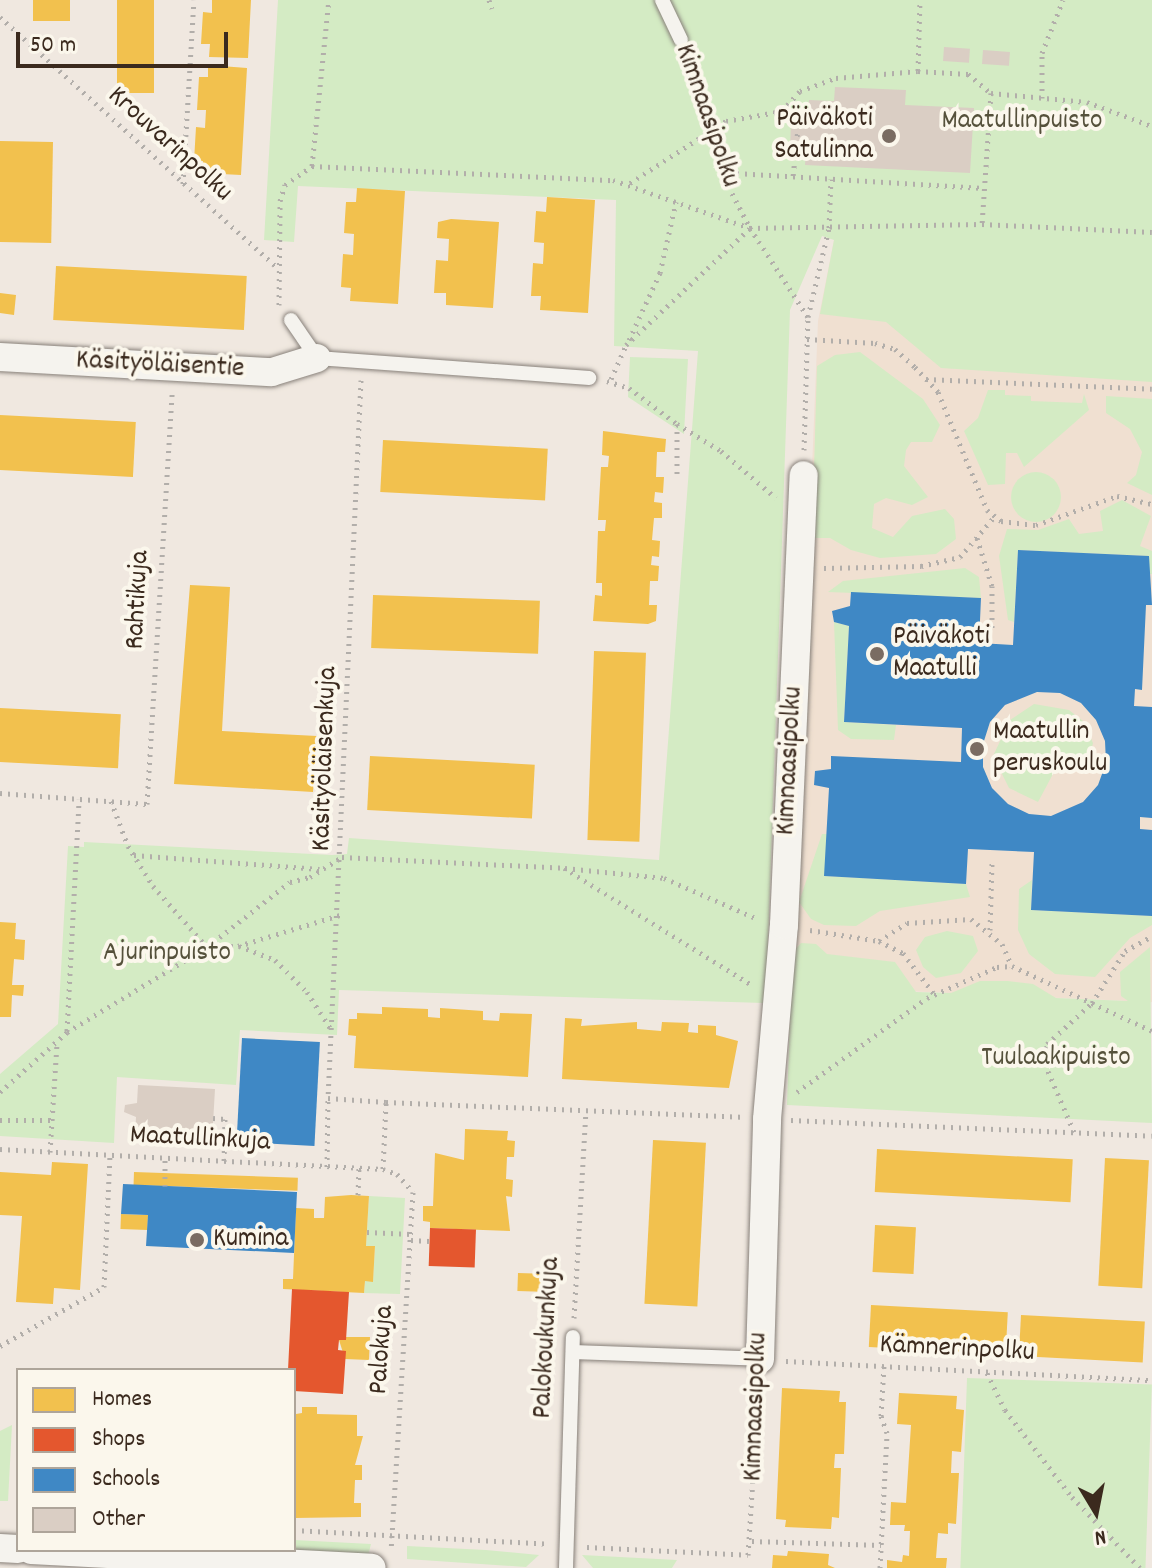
<!DOCTYPE html>
<meta charset="utf-8">
<style>
body{margin:0}
#map{position:relative;width:1152px;height:1568px;overflow:hidden;background:#f0e8e0;font-family:Dekko,sans-serif}
div>[style]{position:absolute}
[style*='--x']{left:calc(var(--x)*1px);top:calc(var(--y)*1px);width:calc(var(--w)*1px);rotate:calc(var(--a)*1deg)}
.built>*{inset:0;background:#f0e0d1}
.green>*{inset:0;background:#d4ebc4;transform-origin:0 0}
.round{border-radius:50%}
.homes>*{inset:0;background:#f2c14e;transform-origin:0 0}
.shops>*{inset:0;background:#e4572e;transform-origin:0 0}
.schools>*{inset:0;background:#3f88c5;transform-origin:0 0}
.building>*{inset:0;background:#dacec4;transform-origin:0 0}
.path>*{height:5px;margin-top:-2.5px;transform-origin:0;background:repeating-linear-gradient(90deg,#b2aeaa 0 2px,transparent 0 8px)}
.roads{filter:drop-shadow(0 0 2px #88817a) drop-shadow(0 0 2px #88817a)}
.lane>*{height:14px;margin:-7px;padding:0 7px;transform-origin:7px;border-radius:7px;background:#f5f3ee}
.street>*{height:28px;margin:-14px;padding:0 14px;transform-origin:14px;border-radius:14px;background:#f5f3ee}
.dots>*{width:22px;height:22px;translate:-50% -50%;box-sizing:border-box;border:4px solid #fbf7ec;border-radius:50%}
span{translate:-50% -50%;white-space:nowrap;text-align:center;line-height:1.15;-webkit-text-stroke:8px #fbf7ec;paint-order:stroke}
.street-label{font-size:28px;color:#3b2a1e}
.poi-label{font-size:28px;color:#3b2a1e}
.right{translate:-100% -50%;text-align:right}
.left{translate:0 -50%;text-align:left}
.park-label{font-size:28px;color:#55513b}
.legend{position:absolute;left:16px;top:1368px;width:280px;height:184px;box-sizing:border-box;background:#fbf7ec;border:2px solid #aea59a;margin:0;padding:10px 14px;list-style:none;font-size:24px;color:#3b2a1e}
.legend li{display:flex;align-items:center;gap:16px;height:40px}
.legend b{width:40px;border:2px solid #aea59a}
.north{position:absolute;left:1056px;top:1472px;width:80px;height:80px;-webkit-text-stroke:6px #fbf7ec;paint-order:stroke;rotate:170deg;font-size:22px;font-weight:700;line-height:32px;text-align:center;color:#3b2a1e}
.north::after{content:'';display:block;margin:auto;width:28px;height:36px;background:#3b2a1e;clip-path:polygon(50% 0,100% 100%,50% 72%,0 100%)}
.scale{position:absolute;left:16px;top:32px;width:212px;height:36px;box-sizing:border-box;border:4px solid #3b2a1e;border-top:0;padding-left:10px;font-size:24px;line-height:28px;white-space:nowrap;color:#3b2a1e;-webkit-text-stroke:6px #fbf7ec;paint-order:stroke}
</style>
<div id="map">
<div class="built">
<i style="clip-path:polygon(834px 240px,1152px 247px,1152px 1002px,791px 986px,818px 321px)"></i>
</div>
<div class="green">
<i style="clip-path:polygon(278px 0,1152px 0,1152px 382px,941px 368px,886px 322px,820px 314px,834px 240px,822px 236px,790px 310px,766px 1003px,339px 990px,337px 1035px,240px 1030px,236px 1085px,117px 1077px,114px 1143px,0 1136px,0 1074px,58px 1024px,68px 846px,84px 847px,84px 842px,332px 855px,347px 854px,349px 838px,659px 860px,698px 351px,614px 346px,616px 200px,298px 186px,294px 242px,264px 240px)"></i>
<i style="clip-path:polygon(860px 352px,923px 399px,940px 425px,932px 442px,911px 442px,906px 450px,904px 466px,928px 497px,912px 505px,886px 498px,874px 504px,872px 528px,893px 537px,912px 516px,945px 509px,954px 519px,956px 539px,936px 554px,880px 558px,851px 550px,830px 538px,812px 538px,817px 366px,835px 355px)"></i>
<i style="clip-path:polygon(630px 357px,688px 359px,684px 434px,628px 397px)"></i>
<i style="clip-path:polygon(988px 390px,1005px 390px,1005px 395px,1031px 396px,1031px 401px,1082px 403px,1084px 394px,1089px 410px,1024px 467px,1017px 453px,1006px 453px,1005px 484px,988px 485px,964px 431px,978px 418px)"></i>
<i style="clip-path:polygon(1106px 396px,1152px 399px,1152px 495px,1127px 483px,1136px 475px,1142px 452px,1130px 429px,1106px 413px)"></i>
<i class="round" style="left:1011px;top:472px;width:50px;height:50px"></i>
<i style="clip-path:polygon(1122px 500px,1151px 516px,1140px 546px,1152px 551px,1152px 574px,1148px 574px,1148px 556px,1018px 550px,1014px 622px,1008px 620px,999px 556px,1007px 529px,1038px 530px,1069px 519px,1079px 534px,1103px 531px,1100px 511px)"></i>
<i style="clip-path:polygon(965px 568px,979px 577px,981px 598px,828px 592px,843px 581px)"></i>
<i style="clip-path:polygon(834px 622px,849px 626px,844px 722px,896px 725px,894px 740px,851px 739px,838px 730px)"></i>
<i style="clip-path:polygon(1034px 704px,1069px 710px,1083px 721px,1093px 743px,1090px 755px,1053px 774px,1038px 802px,1009px 788px,993px 756px,1010px 720px)"></i>
<i style="clip-path:polygon(822px 834px,827px 834px,825px 876px,966px 884px,970px 897px,880px 911px,856px 926px,824px 925px,811px 919px,799px 902px)"></i>
<i style="clip-path:polygon(1032px 880px,1031px 910px,1152px 916px,1152px 925px,1130px 938px,1095px 977px,1055px 974px,1029px 954px,1018px 930px,1019px 889px)"></i>
<i style="clip-path:polygon(947px 931px,973px 936px,978px 951px,961px 973px,936px 978px,923px 967px,916px 950px,925px 937px)"></i>
<i style="clip-path:polygon(801px 943px,816px 944px,827px 954px,895px 962px,916px 992px,951px 993px,980px 981px,1008px 981px,1033px 984px,1056px 998px,1128px 1001px,1121px 996px,1120px 972px,1150px 947px,1152px 1123px,787px 1105px,792px 953px)"></i>
<i style="clip-path:polygon(369px 1196px,405px 1198px,400px 1294px,364px 1293px,365px 1281px,373px 1281px,375px 1247px,366px 1246px)"></i>
<i style="left:967px;top:1378px;width:185px;height:190px;rotate:2deg"></i>
<i style="clip-path:polygon(12px 1425px,8px 1501px,0 1501px,0 1431px)"></i>
<i style="clip-path:polygon(294px 1540px,371px 1544px,368px 1556px,294px 1550px)"></i>
<i style="clip-path:polygon(407px 1546px,486px 1550px,539px 1555px,526px 1567px,407px 1559px)"></i>
<i style="clip-path:polygon(582px 1555px,677px 1560px,672px 1568px,593px 1568px)"></i>
</div>
<div class="homes">
<i style="left:33px;top:0;width:37px;height:21px"></i>
<i style="left:117px;top:0;width:37px;height:93px"></i>
<i style="clip-path:polygon(212px 0,251px 0,248px 58px,209px 57px,210px 44px,201px 44px,203px 12px,212px 13px)"></i>
<i style="clip-path:polygon(208px 65px,247px 68px,241px 175px,202px 173px,203px 161px,194px 161px,196px 127px,205px 128px,206px 110px,197px 110px,199px 77px,208px 77px)"></i>
<i style="left:0;top:141px;width:53px;height:101px;rotate:1deg"></i>
<i style="clip-path:polygon(357px 188px,405px 191px,398px 304px,350px 301px,351px 288px,341px 287px,343px 254px,353px 255px,354px 234px,344px 233px,346px 202px,356px 202px)"></i>
<i style="clip-path:polygon(547px 197px,595px 200px,588px 313px,540px 310px,541px 296px,531px 296px,533px 263px,543px 264px,544px 243px,534px 242px,536px 211px,546px 212px)"></i>
<i style="clip-path:polygon(451px 219px,499px 222px,493px 308px,446px 305px,446px 293px,434px 293px,436px 260px,448px 261px,449px 239px,437px 238px,438px 222px)"></i>
<i style="left:56px;top:266px;width:191px;height:54px;rotate:3deg"></i>
<i style="clip-path:polygon(0 293px,16px 295px,14px 315px,0 313px)"></i>
<i style="left:0;top:415px;width:136px;height:55px;rotate:3deg"></i>
<i style="clip-path:polygon(603px 431px,666px 439px,665px 452px,657px 452px,656px 477px,664px 477px,663px 493px,655px 492px,654px 502px,662px 503px,662px 518px,654px 518px,652px 540px,660px 541px,659px 557px,652px 556px,651px 565px,659px 566px,658px 581px,650px 581px,649px 605px,657px 605px,656px 621px,648px 624px,593px 621px,595px 595px,602px 596px,602px 583px,596px 583px,598px 531px,605px 531px,606px 520px,598px 520px,601px 467px,608px 467px,609px 456px,602px 455px)"></i>
<i style="left:383px;top:440px;width:165px;height:52px;rotate:3deg"></i>
<i style="clip-path:polygon(190px 585px,230px 587px,222px 731px,317px 736px,313px 792px,174px 784px)"></i>
<i style="left:373px;top:595px;width:167px;height:53px;rotate:2deg"></i>
<i style="left:594px;top:651px;width:52px;height:189px;rotate:2deg"></i>
<i style="left:0;top:708px;width:121px;height:54px;rotate:3deg"></i>
<i style="left:370px;top:756px;width:165px;height:54px;rotate:3deg"></i>
<i style="clip-path:polygon(0 922px,16px 923px,15px 939px,25px 940px,24px 960px,14px 959px,12px 985px,24px 985px,23px 996px,12px 995px,11px 1017px,0 1017px)"></i>
<i style="clip-path:polygon(382px 1007px,428px 1009px,428px 1017px,440px 1018px,440px 1008px,483px 1011px,483px 1020px,499px 1021px,500px 1013px,532px 1014px,528px 1077px,354px 1068px,356px 1036px,348px 1035px,349px 1019px,357px 1019px,357px 1013px,382px 1014px)"></i>
<i style="clip-path:polygon(565px 1018px,582px 1019px,581px 1026px,637px 1022px,637px 1029px,661px 1031px,662px 1022px,689px 1023px,688px 1032px,698px 1033px,698px 1025px,716px 1026px,716px 1035px,738px 1041px,729px 1088px,562px 1079px)"></i>
<i style="clip-path:polygon(465px 1129px,508px 1131px,507px 1140px,515px 1141px,514px 1157px,507px 1157px,506px 1179px,513px 1180px,512px 1197px,506px 1196px,510px 1231px,430px 1228px,430px 1222px,423px 1221px,423px 1206px,433px 1206px,435px 1153px,464px 1160px)"></i>
<i style="left:653px;top:1140px;width:53px;height:164px;rotate:3deg"></i>
<i style="left:877px;top:1149px;width:196px;height:43px;rotate:3deg"></i>
<i style="left:1105px;top:1158px;width:44px;height:128px;rotate:3deg"></i>
<i style="clip-path:polygon(52px 1162px,88px 1164px,80px 1290px,54px 1288px,53px 1304px,16px 1302px,22px 1216px,0 1215px,0 1172px,51px 1175px)"></i>
<i style="left:134px;top:1172px;width:164px;height:13px;rotate:2deg"></i>
<i style="clip-path:polygon(351px 1195px,369px 1196px,366px 1246px,375px 1246px,373px 1282px,365px 1281px,364px 1293px,283px 1289px,283px 1279px,293px 1279px,296px 1208px,314px 1209px,314px 1218px,324px 1218px,325px 1197px)"></i>
<i style="left:121px;top:1214px;width:27px;height:15px;rotate:2deg"></i>
<i style="left:875px;top:1225px;width:41px;height:47px;rotate:3deg"></i>
<i style="left:518px;top:1273px;width:32px;height:18px;rotate:2deg"></i>
<i style="left:871px;top:1305px;width:137px;height:42px;rotate:3deg"></i>
<i style="left:1021px;top:1315px;width:124px;height:41px;rotate:3deg"></i>
<i style="clip-path:polygon(346px 1337px,370px 1337px,369px 1360px,345px 1359px,339px 1340px)"></i>
<i style="clip-path:polygon(782px 1388px,840px 1391px,839px 1402px,846px 1402px,844px 1454px,835px 1454px,834px 1468px,841px 1468px,839px 1518px,832px 1517px,831px 1529px,785px 1527px,786px 1520px,776px 1519px)"></i>
<i style="clip-path:polygon(899px 1393px,957px 1396px,956px 1409px,964px 1410px,961px 1452px,952px 1451px,951px 1473px,959px 1473px,956px 1524px,948px 1523px,948px 1534px,938px 1533px,936px 1558px,947px 1558px,946px 1568px,887px 1568px,887px 1560px,902px 1562px,903px 1555px,909px 1556px,910px 1531px,904px 1531px,905px 1525px,890px 1525px,891px 1502px,906px 1503px,911px 1425px,897px 1424px)"></i>
<i style="clip-path:polygon(302px 1407px,317px 1407px,317px 1414px,357px 1415px,357px 1436px,363px 1436px,355px 1465px,362px 1465px,362px 1480px,355px 1480px,354px 1503px,361px 1503px,361px 1517px,294px 1518px,296px 1414px,302px 1413px)"></i>
<i style="clip-path:polygon(788px 1551px,829px 1554px,828px 1565px,835px 1568px,772px 1568px,773px 1555px,787px 1556px)"></i>
</div>
<div class="shops">
<i style="left:430px;top:1228px;width:46px;height:38px;rotate:2deg"></i>
<i style="clip-path:polygon(292px 1289px,349px 1292px,346px 1340px,339px 1340px,338px 1350px,346px 1351px,343px 1394px,294px 1391px,294px 1370px,288px 1370px)"></i>
</div>
<div class="schools">
<i style="clip-path:polygon(evenodd,1018px 550px,1149px 556px,1152px 605px,1146px 605px,1142px 690px,1135px 689px,1134px 706px,1152px 707px,1152px 818px,1140px 817px,1140px 829px,1152px 830px,1152px 916px,1031px 910px,1034px 852px,968px 849px,966px 884px,824px 876px,829px 788px,814px 785px,815px 771px,831px 769px,831px 756px,961px 762px,962px 728px,844px 722px,849px 626px,834px 622px,832px 611px,850px 606px,851px 592px,981px 598px,979px 643px,1013px 645px,1018px 550px,1037px 692px,1060px 693px,1081px 703px,1096px 720px,1105px 741px,1106px 763px,1098px 785px,1083px 802px,1051px 816px,1029px 814px,1008px 804px,992px 788px,983px 767px,983px 744px,990px 722px,1005px 705px,1037px 692px)"></i>
<i style="left:242px;top:1038px;width:78px;height:104px;rotate:3deg"></i>
<i style="clip-path:polygon(123px 1184px,297px 1192px,294px 1253px,146px 1246px,148px 1215px,121px 1214px)"></i>
</div>
<div class="building">
<i style="left:944px;top:47px;width:26px;height:14px;rotate:4deg"></i>
<i style="left:983px;top:50px;width:27px;height:14px;rotate:4deg"></i>
<i style="clip-path:polygon(835px 87px,906px 90px,905px 105px,974px 108px,970px 173px,805px 165px,806px 152px,790px 151px,791px 120px,807px 121px,809px 100px,834px 101px)"></i>
<i style="clip-path:polygon(138px 1085px,215px 1089px,212px 1141px,135px 1137px,136px 1117px,124px 1112px,125px 1105px,137px 1103px)"></i>
</div>
<div class="path">
<i style="--x:489;--y:0;--w:9;--a:72"></i>
<i style="--x:0;--y:17;--w:375;--a:42.1"></i>
<i style="--x:688;--y:55;--w:122;--a:74.2"></i>
<i style="--x:721;--y:172;--w:63;--a:62.6"></i>
<i style="--x:750;--y:228;--w:106;--a:56.9"></i>
<i style="--x:918;--y:71;--w:71;--a:-88.4"></i>
<i style="--x:991;--y:93;--w:96;--a:5.4"></i>
<i style="--x:1087;--y:102;--w:69;--a:20.3"></i>
<i style="--x:1042;--y:98;--w:45;--a:-90"></i>
<i style="--x:1042;--y:53;--w:57;--a:-68.4"></i>
<i style="--x:782;--y:111;--w:27;--a:-48"></i>
<i style="--x:800;--y:91;--w:38;--a:-20"></i>
<i style="--x:836;--y:78;--w:82;--a:-4.9"></i>
<i style="--x:918;--y:71;--w:50;--a:3.4"></i>
<i style="--x:968;--y:74;--w:30;--a:40"></i>
<i style="--x:991;--y:93;--w:131;--a:93.9"></i>
<i style="--x:312;--y:166;--w:167;--a:-84.2"></i>
<i style="--x:721;--y:172;--w:263;--a:3.5"></i>
<i style="--x:630;--y:183;--w:114;--a:-32.9"></i>
<i style="--x:726;--y:121;--w:57;--a:-10.1"></i>
<i style="--x:782;--y:111;--w:18;--a:22"></i>
<i style="--x:799;--y:118;--w:59;--a:95.8"></i>
<i style="--x:183;--y:184;--w:184;--a:-86.6"></i>
<i style="--x:279;--y:305;--w:104;--a:-89.4"></i>
<i style="--x:280;--y:201;--w:17;--a:-73"></i>
<i style="--x:285;--y:185;--w:33;--a:-35"></i>
<i style="--x:312;--y:166;--w:301;--a:2.7"></i>
<i style="--x:613;--y:180;--w:145;--a:19.3"></i>
<i style="--x:750;--y:228;--w:232;--a:-1"></i>
<i style="--x:982;--y:224;--w:170;--a:2.7"></i>
<i style="--x:807;--y:339;--w:68;--a:3.4"></i>
<i style="--x:875;--y:343;--w:21;--a:17"></i>
<i style="--x:895;--y:349;--w:27;--a:42"></i>
<i style="--x:915;--y:367;--w:34;--a:47"></i>
<i style="--x:938;--y:392;--w:128;--a:67.4"></i>
<i style="--x:987;--y:510;--w:18;--a:38"></i>
<i style="--x:1001;--y:521;--w:35;--a:7"></i>
<i style="--x:1036;--y:525;--w:86;--a:-19.7"></i>
<i style="--x:1117;--y:496;--w:36;--a:13"></i>
<i style="--x:629;--y:340;--w:74;--a:-65.2"></i>
<i style="--x:660;--y:273;--w:73;--a:-77.3"></i>
<i style="--x:611;--y:379;--w:37;--a:-66"></i>
<i style="--x:626;--y:345;--w:170;--a:-43.3"></i>
<i style="--x:926;--y:379;--w:226;--a:2.5"></i>
<i style="--x:361;--y:380;--w:719;--a:92.63"></i>
<i style="--x:328;--y:1098;--w:58;--a:3.9"></i>
<i style="--x:607;--y:381;--w:23;--a:18"></i>
<i style="--x:629;--y:388;--w:60;--a:36.9"></i>
<i style="--x:677;--y:424;--w:55;--a:90"></i>
<i style="--x:677;--y:424;--w:52;--a:31.5"></i>
<i style="--x:721;--y:451;--w:72;--a:40.5"></i>
<i style="--x:804;--y:450;--w:133;--a:-88.3"></i>
<i style="--x:808;--y:317;--w:91;--a:-76.7"></i>
<i style="--x:829;--y:228;--w:49;--a:-87.7"></i>
<i style="--x:977;--y:538;--w:50;--a:72.6"></i>
<i style="--x:992;--y:586;--w:47;--a:90"></i>
<i style="--x:824;--y:568;--w:97;--a:-1.2"></i>
<i style="--x:921;--y:566;--w:40;--a:-13"></i>
<i style="--x:960;--y:557;--w:54;--a:-49.5"></i>
<i style="--x:0;--y:793;--w:147;--a:4.3"></i>
<i style="--x:147;--y:804;--w:411;--a:-86.5"></i>
<i style="--x:111;--y:801;--w:48;--a:69.3"></i>
<i style="--x:128;--y:846;--w:47;--a:58"></i>
<i style="--x:153;--y:886;--w:81;--a:48.5"></i>
<i style="--x:207;--y:947;--w:105;--a:-38.1"></i>
<i style="--x:290;--y:882;--w:21;--a:-14"></i>
<i style="--x:310;--y:877;--w:38;--a:-32"></i>
<i style="--x:342;--y:857;--w:222;--a:2.8"></i>
<i style="--x:564;--y:868;--w:221;--a:31.9"></i>
<i style="--x:134;--y:855;--w:186;--a:4.3"></i>
<i style="--x:565;--y:868;--w:100;--a:5.8"></i>
<i style="--x:664;--y:878;--w:103;--a:23.6"></i>
<i style="--x:810;--y:930;--w:70;--a:9.1"></i>
<i style="--x:879;--y:941;--w:27;--a:27"></i>
<i style="--x:903;--y:953;--w:53;--a:52.7"></i>
<i style="--x:990;--y:930;--w:69;--a:-88.3"></i>
<i style="--x:879;--y:941;--w:33;--a:-33"></i>
<i style="--x:907;--y:923;--w:64;--a:-3.6"></i>
<i style="--x:971;--y:919;--w:40;--a:39"></i>
<i style="--x:1002;--y:944;--w:24;--a:66"></i>
<i style="--x:239;--y:946;--w:39;--a:21"></i>
<i style="--x:275;--y:960;--w:45;--a:45"></i>
<i style="--x:307;--y:992;--w:46;--a:57.3"></i>
<i style="--x:67;--y:1031;--w:232;--a:-87"></i>
<i style="--x:0;--y:1092;--w:90;--a:-41.8"></i>
<i style="--x:67;--y:1032;--w:164;--a:-31.3"></i>
<i style="--x:207;--y:947;--w:31;--a:-2"></i>
<i style="--x:238;--y:946;--w:107;--a:-16.9"></i>
<i style="--x:797;--y:1092;--w:160;--a:-35.9"></i>
<i style="--x:927;--y:998;--w:77;--a:-23.9"></i>
<i style="--x:997;--y:967;--w:15;--a:-4"></i>
<i style="--x:1012;--y:966;--w:154;--a:24.9"></i>
<i style="--x:213;--y:1118;--w:12;--a:5"></i>
<i style="--x:225;--y:1119;--w:43;--a:91.3"></i>
<i style="--x:0;--y:1120;--w:52;--a:0"></i>
<i style="--x:791;--y:1120;--w:361;--a:2.5"></i>
<i style="--x:1074;--y:1132;--w:74;--a:-113.1"></i>
<i style="--x:1045;--y:1064;--w:20;--a:-84"></i>
<i style="--x:1047;--y:1044;--w:61;--a:-42.3"></i>
<i style="--x:1092;--y:1003;--w:62;--a:-57.6"></i>
<i style="--x:1125;--y:951;--w:31;--a:-29"></i>
<i style="--x:0;--y:1149;--w:384;--a:3"></i>
<i style="--x:383;--y:1169;--w:15;--a:20"></i>
<i style="--x:397;--y:1174;--w:24;--a:48"></i>
<i style="--x:413;--y:1192;--w:360;--a:93.5"></i>
<i style="--x:50;--y:1152;--w:109;--a:-86.3"></i>
<i style="--x:327;--y:1167;--w:69;--a:-89.2"></i>
<i style="--x:383;--y:1169;--w:67;--a:-87.4"></i>
<i style="--x:386;--y:1102;--w:355;--a:2.4"></i>
<i style="--x:165;--y:1186;--w:28;--a:-90"></i>
<i style="--x:358;--y:1195;--w:27;--a:-88"></i>
<i style="--x:367;--y:1232;--w:44;--a:2.6"></i>
<i style="--x:411;--y:1240;--w:18;--a:3"></i>
<i style="--x:574;--y:1318;--w:207;--a:-86.7"></i>
<i style="--x:0;--y:1346;--w:120;--a:-29.6"></i>
<i style="--x:104;--y:1287;--w:132;--a:-87.4"></i>
<i style="--x:786;--y:1361;--w:366;--a:3"></i>
<i style="--x:987;--y:1373;--w:41;--a:64.1"></i>
<i style="--x:1005;--y:1410;--w:110;--a:52.4"></i>
<i style="--x:1072;--y:1497;--w:98;--a:46.2"></i>
<i style="--x:294;--y:1530;--w:255;--a:3.1"></i>
<i style="--x:752;--y:1541;--w:129;--a:1.8"></i>
<i style="--x:587;--y:1547;--w:161;--a:2.8"></i>
<i style="--x:748;--y:1555;--w:172;--a:-86.3"></i>
<i style="--x:880;--y:1568;--w:135;--a:-87"></i>
<i style="--x:887;--y:1433;--w:18;--a:-109"></i>
<i style="--x:881;--y:1416;--w:50;--a:-86.6"></i>
</div>
<div class="roads">
<div class="lane">
<i style="--x:662;--y:0;--w:44;--a:64.6"></i>
<i style="--x:291;--y:320;--w:46;--a:55.6"></i>
<i style="--x:317;--y:358;--w:273;--a:4.2"></i>
<i style="--x:573;--y:1352;--w:187;--a:2.1"></i>
<i style="--x:566;--y:1568;--w:231;--a:-88.3"></i>
</div>
<div class="street">
<i style="--x:0;--y:357;--w:272;--a:3.2"></i>
<i style="--x:272;--y:372;--w:47;--a:-17.3"></i>
<i style="--x:760;--y:1359;--w:240;--a:-88.3"></i>
<i style="--x:767;--y:1119;--w:195;--a:-85"></i>
<i style="--x:784;--y:925;--w:450;--a:-87.5"></i>
<i style="--x:0;--y:1548;--w:18;--a:3"></i>
<i style="--x:31;--y:1550;--w:341;--a:3"></i>
</div>
</div>
<div class="dots">
<i style="left:889px;top:136px;background:#7a6c62"></i>
<i style="left:877px;top:654px;background:#7a6c62"></i>
<i style="left:977px;top:749px;background:#7a6c62"></i>
<i style="left:197px;top:1240px;background:#7a6c62"></i>
</div>
<div class="street-label">
<span style="left:706px;top:116px;rotate:71deg">Kimnaasipolku</span>
<span style="left:169px;top:145px;rotate:42deg">Krouvarinpolku</span>
<span style="left:160px;top:366px;rotate:3deg">Käsityöläisentie</span>
<span style="left:139px;top:600px;rotate:-87deg">Rahtikuja</span>
<span style="left:326px;top:759px;rotate:-88deg">Käsityöläisenkuja</span>
<span style="left:791px;top:761px;rotate:-87deg">Kimnaasipolku</span>
<span style="left:200px;top:1140px;rotate:3deg">Maatullinkuja</span>
<span style="left:548px;top:1338px;rotate:-87deg">Palokoukunkuja</span>
<span style="left:383px;top:1350px;rotate:-86deg">Palokuja</span>
<span style="left:957px;top:1350px;rotate:3deg">Kämnerinpolku</span>
<span style="left:757px;top:1407px;rotate:-88deg">Kimnaasipolku</span>
</div>
<div class="poi-label">
<span class="right" style="left:873px;top:136px">Päiväkoti<br>Satulinna</span>
<span class="left" style="left:893px;top:654px">Päiväkoti<br>Maatulli</span>
<span class="left" style="left:993px;top:749px">Maatullin<br>peruskoulu</span>
<span class="left" style="left:213px;top:1240px">Kumina</span>
</div>
<div class="park-label">
<span style="left:1022px;top:122px">Maatullinpuisto</span>
<span style="left:167px;top:954px">Ajurinpuisto</span>
<span style="left:1056px;top:1059px">Tuulaakipuisto</span>
</div>
<ul class="legend">
<li><b style="height:22px;background:#f2c14e"></b>Homes</li>
<li><b style="height:22px;background:#e4572e"></b>Shops</li>
<li><b style="height:22px;background:#3f88c5"></b>Schools</li>
<li><b style="height:22px;background:#dacec4"></b>Other</li>
</ul>
<div class="north">N</div>
<div class="scale">50 m</div>
</div>
